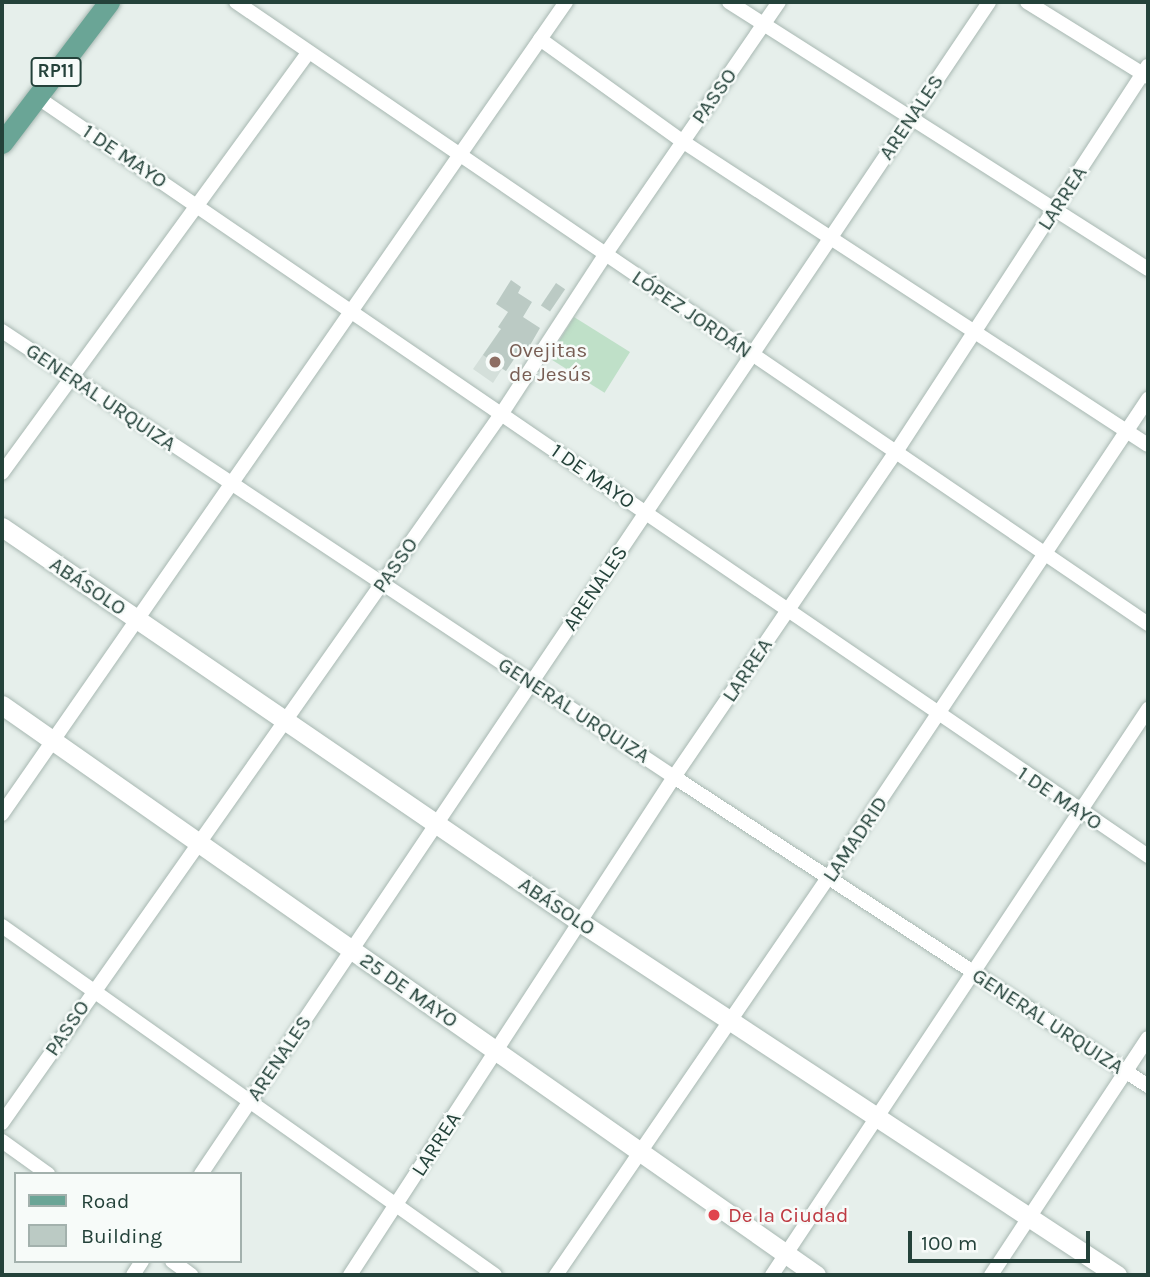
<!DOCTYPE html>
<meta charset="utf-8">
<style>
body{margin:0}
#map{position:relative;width:1150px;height:1277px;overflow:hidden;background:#e6efeb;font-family:Karla,sans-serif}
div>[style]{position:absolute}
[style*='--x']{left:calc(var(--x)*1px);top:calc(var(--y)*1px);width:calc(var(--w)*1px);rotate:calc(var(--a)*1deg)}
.built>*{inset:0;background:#d4dfda}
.green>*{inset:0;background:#bfe0c8;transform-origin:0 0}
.building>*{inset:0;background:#bbcac4;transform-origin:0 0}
.roads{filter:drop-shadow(0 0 2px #a8b8b2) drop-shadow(0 0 2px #a8b8b2)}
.street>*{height:14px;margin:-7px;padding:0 7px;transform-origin:7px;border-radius:7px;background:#fff}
.secondary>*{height:19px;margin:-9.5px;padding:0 9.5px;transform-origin:9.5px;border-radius:9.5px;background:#fff}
.primary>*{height:21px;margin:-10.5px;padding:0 10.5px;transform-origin:10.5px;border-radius:10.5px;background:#6aa596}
.dots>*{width:19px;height:19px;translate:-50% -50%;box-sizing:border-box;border:4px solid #f7fbf9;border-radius:50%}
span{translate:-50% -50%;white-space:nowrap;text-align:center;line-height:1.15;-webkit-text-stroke:5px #f7fbf9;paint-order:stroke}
.shield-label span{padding:2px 5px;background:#f7fbf9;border:2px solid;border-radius:5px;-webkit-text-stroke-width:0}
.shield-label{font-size:19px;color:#24423a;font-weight:700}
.street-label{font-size:21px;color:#24423a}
.education-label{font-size:21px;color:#785e54}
.left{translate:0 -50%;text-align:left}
.health-label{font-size:21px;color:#be3a42}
.frame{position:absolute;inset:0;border:4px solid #24423a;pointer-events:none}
.legend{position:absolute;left:14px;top:1172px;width:228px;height:91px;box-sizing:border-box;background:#f7fbf9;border:2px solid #a3b1ad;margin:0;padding:9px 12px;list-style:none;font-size:21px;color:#24423a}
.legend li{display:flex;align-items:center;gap:14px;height:35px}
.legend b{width:35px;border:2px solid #a3b1ad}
.scale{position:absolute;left:908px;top:1231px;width:182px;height:32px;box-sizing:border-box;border:4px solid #24423a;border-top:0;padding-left:9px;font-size:21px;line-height:24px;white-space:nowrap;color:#24423a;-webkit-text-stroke:5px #f7fbf9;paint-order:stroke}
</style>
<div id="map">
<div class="built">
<i style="clip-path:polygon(500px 330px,523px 346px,506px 371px,502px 369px,493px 383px,473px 369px)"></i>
</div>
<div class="green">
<i style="left:574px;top:317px;width:66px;height:48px;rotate:32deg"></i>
</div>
<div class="building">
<i style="clip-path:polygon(511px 280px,521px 287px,518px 293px,532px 302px,523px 317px,540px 328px,529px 347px,524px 344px,506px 371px,483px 355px,501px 329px,498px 327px,508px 312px,496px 304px)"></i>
<i style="left:556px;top:283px;width:11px;height:27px;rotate:34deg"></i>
</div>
<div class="roads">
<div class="street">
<i style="--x:236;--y:2;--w:1104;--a:34.29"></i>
<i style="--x:729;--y:2;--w:497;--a:32.5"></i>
<i style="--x:1027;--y:2;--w:142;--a:31.8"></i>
<i style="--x:540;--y:39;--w:175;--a:35.7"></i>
<i style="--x:682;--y:141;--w:556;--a:33.12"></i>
<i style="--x:37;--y:97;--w:1346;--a:34.34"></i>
<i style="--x:2;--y:331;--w:807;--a:33.57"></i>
<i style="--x:674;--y:777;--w:566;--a:33.1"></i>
<i style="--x:2;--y:473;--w:520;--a:-53.92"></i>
<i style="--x:2;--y:814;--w:989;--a:-55.22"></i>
<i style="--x:2;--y:926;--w:604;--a:35.3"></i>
<i style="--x:2;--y:1123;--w:868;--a:-54.85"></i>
<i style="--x:502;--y:413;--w:189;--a:-56.9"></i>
<i style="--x:605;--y:255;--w:307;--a:-55.5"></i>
<i style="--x:2;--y:1141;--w:57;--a:35.7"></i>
<i style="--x:201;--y:1174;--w:1412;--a:-56.08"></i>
<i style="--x:172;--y:1261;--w:24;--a:36"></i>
<i style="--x:133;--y:1275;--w:17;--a:-57"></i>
<i style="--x:350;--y:1275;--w:594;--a:-56.95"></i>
<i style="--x:674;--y:777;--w:394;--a:-55.7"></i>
<i style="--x:896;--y:452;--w:461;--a:-56.9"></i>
<i style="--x:556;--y:1275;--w:483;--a:-55.6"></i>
<i style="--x:829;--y:877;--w:575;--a:-56.28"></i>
<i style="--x:772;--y:1275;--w:680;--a:-56.4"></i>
<i style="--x:991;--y:1275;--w:284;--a:-56.5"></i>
</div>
<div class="secondary">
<i style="--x:2;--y:527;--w:700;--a:34.35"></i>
<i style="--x:580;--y:922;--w:643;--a:33.32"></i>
<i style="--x:2;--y:705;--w:994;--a:35"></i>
</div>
<div class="primary">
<i style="--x:2;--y:143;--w:177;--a:-52.8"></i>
</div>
</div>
<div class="dots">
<i style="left:495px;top:362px;background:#8d6e63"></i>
<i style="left:714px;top:1215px;background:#e0444e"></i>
</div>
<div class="shield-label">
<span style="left:56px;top:72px">RP11</span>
</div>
<div class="street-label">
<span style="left:714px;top:96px;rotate:-55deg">PASSO</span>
<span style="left:911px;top:117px;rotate:-56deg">ARENALES</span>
<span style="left:125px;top:156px;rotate:34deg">1 DE MAYO</span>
<span style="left:1062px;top:198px;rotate:-57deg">LARREA</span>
<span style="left:692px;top:314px;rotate:34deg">LÓPEZ JORDÁN</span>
<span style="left:101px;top:397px;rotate:34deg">GENERAL URQUIZA</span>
<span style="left:593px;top:476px;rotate:35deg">1 DE MAYO</span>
<span style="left:395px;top:565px;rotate:-55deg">PASSO</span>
<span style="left:88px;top:586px;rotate:34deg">ABÁSOLO</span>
<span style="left:595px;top:588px;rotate:-56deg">ARENALES</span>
<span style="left:747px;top:670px;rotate:-56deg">LARREA</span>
<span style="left:574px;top:710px;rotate:33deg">GENERAL URQUIZA</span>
<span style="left:1060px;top:798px;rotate:34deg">1 DE MAYO</span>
<span style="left:855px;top:839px;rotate:-56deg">LAMADRID</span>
<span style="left:557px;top:906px;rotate:34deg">ABÁSOLO</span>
<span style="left:409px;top:990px;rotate:35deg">25 DE MAYO</span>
<span style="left:1048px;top:1021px;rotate:33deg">GENERAL URQUIZA</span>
<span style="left:67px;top:1028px;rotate:-56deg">PASSO</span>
<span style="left:279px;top:1058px;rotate:-56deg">ARENALES</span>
<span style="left:436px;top:1144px;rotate:-57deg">LARREA</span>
</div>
<div class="education-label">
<span class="left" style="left:509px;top:362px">Ovejitas<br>de Jesús</span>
</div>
<div class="health-label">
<span class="left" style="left:728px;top:1215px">De la Ciudad</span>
</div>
<div class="frame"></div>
<ul class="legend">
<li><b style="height:9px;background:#6aa596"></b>Road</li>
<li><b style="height:19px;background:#bbcac4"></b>Building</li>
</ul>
<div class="scale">100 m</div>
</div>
